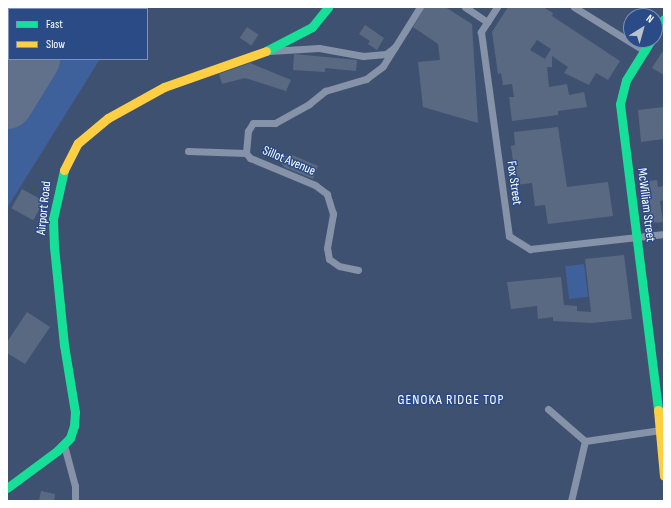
<!DOCTYPE html>
<style>
body{margin:0}
#map{position:relative;width:671px;height:508px;overflow:hidden;background:#3f5171;font-family:"Sofia Sans Condensed",sans-serif}
div>[style]{position:absolute}
[style*='--x']{left:calc(var(--x)*1px);top:calc(var(--y)*1px);width:calc(var(--w)*1px);rotate:calc(var(--a)*1deg)}
.green>*{inset:0;background:#3f619b;transform-origin:0 0}
.runway>*{height:52px;margin:-26px;padding:0 26px;transform-origin:26px;border-radius:26px;background:#62718b}
.building>*{inset:0;background:#5a6982;transform-origin:0 0}
.street>*{height:7px;margin:-3.5px;padding:0 3.5px;transform-origin:3.5px;border-radius:3.5px;background:#8592a7}
.fast>*{height:9px;margin:-4.5px;padding:0 4.5px;transform-origin:4.5px;border-radius:4.5px;background:#16e098}
.slow>*{height:9px;margin:-4.5px;padding:0 4.5px;transform-origin:4.5px;border-radius:4.5px;background:#ffcf43}
span{translate:-50% -50%;white-space:nowrap;text-align:center;line-height:1.15;-webkit-text-stroke:3px #2a4b86;paint-order:stroke}
.street-label{font-size:13px;color:#fff}
.neighbourhood-label{font-size:14px;color:#fff;letter-spacing:1px}
.frame{position:absolute;inset:0;border:8px solid #fff;pointer-events:none}
.legend{position:absolute;left:8px;top:8px;width:140px;height:52px;box-sizing:border-box;background:#2a4b86;border:1px solid #7f93b6;margin:0;padding:5px 7px;list-style:none;font-size:12px;color:#fff}
.legend li{display:flex;align-items:center;gap:8px;height:20px}
.legend b{width:20px;border:1px solid #7f93b6}
.north{position:absolute;left:623px;top:8px;width:40px;height:40px;box-sizing:border-box;background:#2a4b86;border:1px solid #7f93b6;border-radius:50%;rotate:37deg;font-size:11px;font-weight:700;line-height:16px;text-align:center;color:#fff}
.north::after{content:'';display:block;margin:auto;width:14px;height:18px;background:#bcc2cd;clip-path:polygon(50% 0,100% 100%,50% 72%,0 100%)}
</style>
<div id="map">
<div class="green">
<i style="clip-path:polygon(7px 7px,55px 7px,9px 9px,9px 59px,22px 59px,7px 83px)"></i>
<i style="clip-path:polygon(45px 59px,100px 59px,7px 208px,7px 120px)"></i>
<i style="left:584px;top:264px;width:33px;height:19px;rotate:83deg"></i>
</div>
<div class="runway">
<i style="--x:65;--y:9;--w:2;--a:-63"></i>
<i style="--x:7;--y:103;--w:52;--a:-58.5"></i>
</div>
<div class="building">
<i style="clip-path:polygon(425px 7px,445px 7px,472px 24px,478px 123px,423px 107px,418px 62px,440px 60px,438px 44px,413px 27px)"></i>
<i style="clip-path:polygon(evenodd,508px 7px,543px 7px,553px 13px,552px 16px,620px 61px,608px 80px,596px 73px,589px 85px,564px 73px,568px 67px,552px 56px,552px 67px,547px 67px,549px 87px,567px 84px,569px 95px,584px 92px,587px 107px,558px 111px,558px 115px,512px 121px,509px 97px,514px 97px,512px 84px,503px 85px,501px 73px,498px 74px,492px 32px,508px 7px,537px 40px,551px 49px,545px 59px,530px 50px,537px 40px)"></i>
<i style="clip-path:polygon(365px 25px,384px 38px,377px 50px,368px 44px,370px 41px,359px 34px)"></i>
<i style="left:247px;top:27px;width:14px;height:13px;rotate:34deg"></i>
<i style="clip-path:polygon(664px 49px,664px 75px,652px 68px)"></i>
<i style="clip-path:polygon(294px 54px,357px 60px,356px 71px,325px 68px,325px 72px,293px 70px)"></i>
<i style="clip-path:polygon(250px 63px,291px 80px,286px 91px,245px 78px,222px 84px,219px 74px)"></i>
<i style="clip-path:polygon(664px 107px,664px 139px,641px 142px,638px 110px)"></i>
<i style="clip-path:polygon(558px 127px,567px 187px,608px 182px,613px 216px,548px 224px,545px 205px,535px 206px,532px 183px,516px 185px,511px 146px,515px 145px,514px 132px)"></i>
<i style="clip-path:polygon(290px 154px,318px 166px,313px 179px,284px 167px,281px 163px,284px 155px,289px 156px)"></i>
<i style="clip-path:polygon(657px 180px,658px 187px,664px 186px,664px 200px,660px 201px,663px 222px,652px 223px,647px 220px,641px 182px)"></i>
<i style="left:22px;top:189px;width:25px;height:22px;rotate:29deg"></i>
<i style="clip-path:polygon(624px 255px,632px 319px,592px 323px,553px 321px,553px 317px,538px 319px,537px 306px,511px 309px,507px 282px,561px 277px,564px 305px,577px 306px,577px 311px,591px 312px,585px 259px)"></i>
<i style="clip-path:polygon(27px 312px,50px 327px,25px 364px,7px 353px,7px 342px)"></i>
<i style="clip-path:polygon(41px 491px,55px 494px,54px 501px,39px 501px)"></i>
</div>
<div class="street">
<i style="--x:465;--y:7;--w:27;--a:34"></i>
<i style="--x:497;--y:7;--w:30;--a:123"></i>
<i style="--x:481;--y:32;--w:206;--a:82.2"></i>
<i style="--x:509;--y:236;--w:25;--a:32"></i>
<i style="--x:530;--y:249;--w:135;--a:-6.4"></i>
<i style="--x:574;--y:7;--w:84;--a:31.8"></i>
<i style="--x:269;--y:51;--w:50;--a:-3.4"></i>
<i style="--x:319;--y:48;--w:45;--a:10.3"></i>
<i style="--x:363;--y:56;--w:23;--a:-5"></i>
<i style="--x:386;--y:54;--w:11;--a:-38"></i>
<i style="--x:395;--y:47;--w:47;--a:-58"></i>
<i style="--x:188;--y:151;--w:58;--a:2"></i>
<i style="--x:358;--y:270;--w:19;--a:-168"></i>
<i style="--x:339;--y:266;--w:12;--a:-145"></i>
<i style="--x:329;--y:259;--w:11;--a:-100"></i>
<i style="--x:327;--y:248;--w:35;--a:-80"></i>
<i style="--x:333;--y:214;--w:21;--a:-107"></i>
<i style="--x:327;--y:194;--w:15;--a:-143"></i>
<i style="--x:315;--y:185;--w:70;--a:-157.4"></i>
<i style="--x:250;--y:158;--w:6;--a:-129"></i>
<i style="--x:246;--y:153;--w:22;--a:-85"></i>
<i style="--x:248;--y:131;--w:9;--a:-58"></i>
<i style="--x:253;--y:123;--w:22;--a:0"></i>
<i style="--x:275;--y:123;--w:39;--a:-29"></i>
<i style="--x:309;--y:104;--w:21;--a:-39"></i>
<i style="--x:325;--y:91;--w:43;--a:-16.3"></i>
<i style="--x:366;--y:79;--w:21;--a:-37"></i>
<i style="--x:383;--y:66;--w:22;--a:-58"></i>
<i style="--x:548;--y:409;--w:49;--a:40.9"></i>
<i style="--x:64;--y:445;--w:42;--a:75"></i>
<i style="--x:75;--y:486;--w:15;--a:90"></i>
<i style="--x:571;--y:501;--w:62;--a:-76.9"></i>
<i style="--x:585;--y:441;--w:76;--a:-8.3"></i>
</div>
<div class="fast">
<i style="--x:655;--y:34;--w:17;--a:-59"></i>
<i style="--x:651;--y:40;--w:47;--a:122"></i>
<i style="--x:626;--y:80;--w:25;--a:104"></i>
<i style="--x:620;--y:104;--w:308;--a:82.9"></i>
<i style="--x:266;--y:51;--w:52;--a:-27.6"></i>
<i style="--x:312;--y:27;--w:26;--a:-51"></i>
<i style="--x:7;--y:488;--w:62;--a:-36.5"></i>
<i style="--x:57;--y:451;--w:18;--a:-45"></i>
<i style="--x:70;--y:438;--w:13;--a:-72"></i>
<i style="--x:74;--y:426;--w:14;--a:-86"></i>
<i style="--x:75;--y:412;--w:68;--a:-99.3"></i>
<i style="--x:64;--y:345;--w:99;--a:-95.8"></i>
<i style="--x:54;--y:247;--w:28;--a:-92"></i>
<i style="--x:53;--y:219;--w:50;--a:-77.3"></i>
</div>
<div class="slow">
<i style="--x:64;--y:170;--w:30;--a:-63"></i>
<i style="--x:78;--y:143;--w:39;--a:-40"></i>
<i style="--x:108;--y:118;--w:64;--a:-29"></i>
<i style="--x:164;--y:87;--w:108;--a:-19.4"></i>
<i style="--x:658;--y:410;--w:66;--a:84.8"></i>
</div>
<div class="street-label">
<span style="left:289px;top:161px;rotate:23deg">Sillot Avenue</span>
<span style="left:514px;top:183px;rotate:82deg">Fox Street</span>
<span style="left:646px;top:205px;rotate:83deg">McWilliam Street</span>
<span style="left:44px;top:208px;rotate:-84deg">Airport Road</span>
</div>
<div class="neighbourhood-label">
<span style="left:451px;top:400px">GENOKA RIDGE TOP</span>
</div>
<div class="frame"></div>
<ul class="legend">
<li><b style="height:5px;background:#16e098"></b>Fast</li>
<li><b style="height:5px;background:#ffcf43"></b>Slow</li>
</ul>
<div class="north">N</div>
</div>
